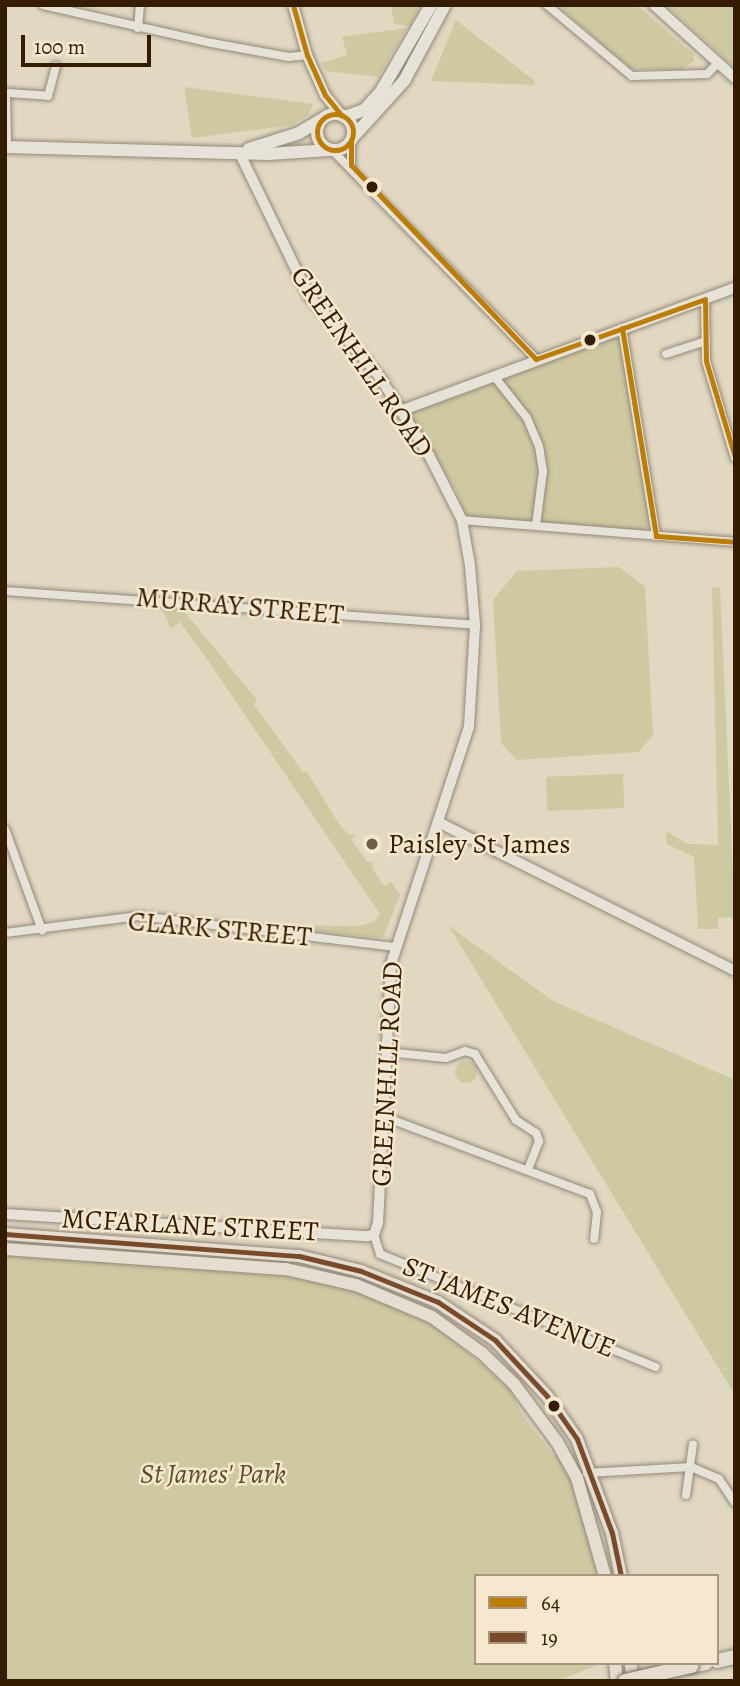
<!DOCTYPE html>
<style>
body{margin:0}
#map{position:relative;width:740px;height:1686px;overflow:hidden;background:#e2d7c1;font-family:Alegreya,serif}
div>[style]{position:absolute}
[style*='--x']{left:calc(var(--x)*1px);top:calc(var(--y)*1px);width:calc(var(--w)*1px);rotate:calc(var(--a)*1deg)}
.green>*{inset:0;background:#cfc9a2;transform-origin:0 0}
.round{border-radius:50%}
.roads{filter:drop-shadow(0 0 2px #928979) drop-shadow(0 0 2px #928979)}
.minor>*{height:8px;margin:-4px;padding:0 4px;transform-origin:4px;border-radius:4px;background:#e7e2d7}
.tertiary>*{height:10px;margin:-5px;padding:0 5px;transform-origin:5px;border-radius:5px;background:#e7e2d7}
.secondary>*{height:12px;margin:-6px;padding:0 6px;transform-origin:6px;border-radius:6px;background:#e7e2d7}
.secondary>.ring{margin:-6px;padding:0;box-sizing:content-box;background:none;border:12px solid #e7e2d7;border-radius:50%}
.primary>*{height:12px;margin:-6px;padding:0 6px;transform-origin:6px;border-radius:6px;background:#e4ddd0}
.motorway>*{height:14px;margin:-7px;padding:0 7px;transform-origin:7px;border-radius:7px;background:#e4ddd0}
.bridges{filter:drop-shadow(0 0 2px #786f60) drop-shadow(0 0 2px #786f60)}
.motorway-bridge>*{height:14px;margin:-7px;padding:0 7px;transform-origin:7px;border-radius:7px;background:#e4ddd0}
.bus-1>*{height:5px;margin:-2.5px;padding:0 2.5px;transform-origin:2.5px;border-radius:2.5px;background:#bc7d00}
.bus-1>.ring{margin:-2.5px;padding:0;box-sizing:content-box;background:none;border:5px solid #bc7d00;border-radius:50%}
.bus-2>*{height:5px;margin:-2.5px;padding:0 2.5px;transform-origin:2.5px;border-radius:2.5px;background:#7a4b2a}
.dots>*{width:19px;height:19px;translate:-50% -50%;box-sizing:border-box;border:4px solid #f5e8ce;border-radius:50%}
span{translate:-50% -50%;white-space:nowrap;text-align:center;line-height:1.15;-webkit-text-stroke:5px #f5e8ce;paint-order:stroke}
.street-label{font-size:28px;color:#331c00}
.poi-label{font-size:28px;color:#331c00}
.left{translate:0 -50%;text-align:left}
.park-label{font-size:28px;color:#5d4d29;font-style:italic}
.frame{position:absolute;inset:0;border:7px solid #331c00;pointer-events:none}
.legend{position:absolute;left:474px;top:1574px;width:245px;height:91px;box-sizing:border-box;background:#f5e8ce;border:2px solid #a7967c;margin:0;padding:9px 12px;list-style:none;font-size:21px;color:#331c00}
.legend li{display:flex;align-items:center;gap:14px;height:35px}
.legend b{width:35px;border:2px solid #a7967c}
.scale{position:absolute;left:21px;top:35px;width:130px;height:32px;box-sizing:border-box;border:4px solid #331c00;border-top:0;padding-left:9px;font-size:21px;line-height:24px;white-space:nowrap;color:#331c00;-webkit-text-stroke:5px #f5e8ce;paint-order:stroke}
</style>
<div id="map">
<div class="green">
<i style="clip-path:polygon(391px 5px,421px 5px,410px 26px,394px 24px)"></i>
<i style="clip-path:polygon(557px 5px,637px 5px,694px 55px,694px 61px,680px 70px,631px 69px)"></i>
<i style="clip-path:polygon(666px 5px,735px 5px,735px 68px,733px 66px)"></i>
<i style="clip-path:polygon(456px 20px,535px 81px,534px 85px,431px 81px)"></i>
<i style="clip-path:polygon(407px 28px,378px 77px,326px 71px,321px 63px,347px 55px,342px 37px)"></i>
<i style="clip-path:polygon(184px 87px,313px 104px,309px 114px,293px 125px,192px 138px)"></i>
<i style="clip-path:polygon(619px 335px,649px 524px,644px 532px,464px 517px,459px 495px,407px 413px)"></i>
<i style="clip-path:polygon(619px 567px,645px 586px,653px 735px,639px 752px,517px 760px,501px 743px,493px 600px,517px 571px)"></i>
<i style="clip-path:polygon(712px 587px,720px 588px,735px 917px,718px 918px,718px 929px,698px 929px,694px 857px,667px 844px,666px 831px,688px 844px,718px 845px)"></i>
<i style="clip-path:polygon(160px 604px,179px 605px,257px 700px,254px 705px,303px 772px,307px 772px,337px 821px,348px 834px,356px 836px,351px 839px,367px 862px,373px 862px,372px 868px,384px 886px,391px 882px,400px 895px,383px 938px,252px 925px,359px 926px,374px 922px,380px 914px,209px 662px,180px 622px,171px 629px)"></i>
<i style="left:623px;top:774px;width:34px;height:77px;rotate:88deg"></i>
<i style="clip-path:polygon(448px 925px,553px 1001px,735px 1080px,735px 1395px)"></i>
<i class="round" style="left:455px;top:1061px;width:22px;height:22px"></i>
<i style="clip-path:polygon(5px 1254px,309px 1278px,342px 1286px,430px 1321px,510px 1388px,521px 1413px,553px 1455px,558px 1454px,578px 1495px,597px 1576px,476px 1576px,476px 1663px,603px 1663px,557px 1681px,5px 1681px)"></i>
</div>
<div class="roads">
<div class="minor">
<i style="--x:43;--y:5;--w:173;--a:12.7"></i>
<i style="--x:212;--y:43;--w:78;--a:10.3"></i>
<i style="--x:289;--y:57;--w:18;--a:-6"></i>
<i style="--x:547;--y:5;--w:111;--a:39.9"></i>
<i style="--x:632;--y:76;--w:75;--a:-1.5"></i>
<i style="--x:707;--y:74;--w:14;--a:-45"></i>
<i style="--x:138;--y:28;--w:23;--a:-85"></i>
<i style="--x:6;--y:93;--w:54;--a:88.9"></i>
<i style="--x:9;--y:93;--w:39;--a:4"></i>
<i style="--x:48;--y:96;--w:31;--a:-75"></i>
<i style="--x:351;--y:142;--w:23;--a:90"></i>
<i style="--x:332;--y:150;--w:292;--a:45.7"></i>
<i style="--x:705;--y:299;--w:62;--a:89.1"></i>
<i style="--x:706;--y:361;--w:101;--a:73.4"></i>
<i style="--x:622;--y:328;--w:211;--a:80.7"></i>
<i style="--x:666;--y:354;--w:42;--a:-18"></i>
<i style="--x:494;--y:376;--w:53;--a:51.8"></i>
<i style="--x:527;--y:418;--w:30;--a:67"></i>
<i style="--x:539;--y:446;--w:25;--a:81"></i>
<i style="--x:543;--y:471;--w:55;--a:97.3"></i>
<i style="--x:462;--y:520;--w:274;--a:4.6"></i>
<i style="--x:5;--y:591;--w:471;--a:4.1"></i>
<i style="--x:5;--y:829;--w:108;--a:69.9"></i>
<i style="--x:5;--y:933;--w:135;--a:-7.2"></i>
<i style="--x:139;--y:916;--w:257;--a:6.9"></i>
<i style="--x:387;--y:1052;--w:59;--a:5.8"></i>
<i style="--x:446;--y:1058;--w:20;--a:-20"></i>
<i style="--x:465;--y:1051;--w:10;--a:17"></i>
<i style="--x:475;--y:1054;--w:78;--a:58.2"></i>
<i style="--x:516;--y:1120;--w:24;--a:33"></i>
<i style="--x:536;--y:1133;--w:9;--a:69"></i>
<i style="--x:539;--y:1141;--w:31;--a:111"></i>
<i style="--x:382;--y:1116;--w:222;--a:20.6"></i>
<i style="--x:590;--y:1194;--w:19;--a:69"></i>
<i style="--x:597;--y:1212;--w:27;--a:96"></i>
<i style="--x:374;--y:1235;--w:20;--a:72"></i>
<i style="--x:380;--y:1254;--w:298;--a:22.3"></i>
<i style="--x:587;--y:1473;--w:104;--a:-3.3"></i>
<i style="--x:691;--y:1467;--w:30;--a:23"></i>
<i style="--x:719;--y:1479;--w:29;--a:56"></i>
<i style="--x:686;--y:1495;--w:51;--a:-82.2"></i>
</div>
<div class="tertiary">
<i style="--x:293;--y:5;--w:52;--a:74.4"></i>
<i style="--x:307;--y:55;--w:44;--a:65.8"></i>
<i style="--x:325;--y:95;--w:26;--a:51"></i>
<i style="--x:654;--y:5;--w:109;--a:42"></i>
<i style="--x:400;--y:411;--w:357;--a:-20.2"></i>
<i style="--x:438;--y:822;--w:332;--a:26.6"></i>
<i style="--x:5;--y:1214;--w:363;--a:3.5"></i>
<i style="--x:367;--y:1236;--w:7;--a:-8"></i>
<i style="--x:374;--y:1235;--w:13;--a:-72"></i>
<i style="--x:378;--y:1223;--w:259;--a:-87.1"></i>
<i style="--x:391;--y:964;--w:250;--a:-71.8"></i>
<i style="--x:469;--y:727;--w:102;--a:-86.6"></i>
<i style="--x:475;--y:625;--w:60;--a:-94.8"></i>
<i style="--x:470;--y:565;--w:46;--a:-100.1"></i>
<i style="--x:462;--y:520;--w:73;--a:-116.9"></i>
<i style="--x:429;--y:455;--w:93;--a:-122.3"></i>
<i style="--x:379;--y:376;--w:106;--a:-131.2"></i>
<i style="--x:309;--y:296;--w:160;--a:-115.9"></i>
</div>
<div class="secondary">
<i class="ring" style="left:317px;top:114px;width:24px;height:24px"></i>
<i style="--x:345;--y:117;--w:20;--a:-20"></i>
<i style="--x:364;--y:110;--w:23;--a:-47"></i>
<i style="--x:380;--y:93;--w:102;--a:-59.9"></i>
<i style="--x:353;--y:137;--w:76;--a:-47.7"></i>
<i style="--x:404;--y:81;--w:86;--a:-61.7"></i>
<i style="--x:5;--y:147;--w:263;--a:1.5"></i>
<i style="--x:268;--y:154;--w:62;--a:-3.7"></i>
<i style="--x:249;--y:149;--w:52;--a:-17.7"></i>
<i style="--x:299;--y:133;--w:27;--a:-31"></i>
</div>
<div class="primary">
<i style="--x:5;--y:1234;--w:295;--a:4.3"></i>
<i style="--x:299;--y:1256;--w:64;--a:13.6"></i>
<i style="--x:361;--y:1271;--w:83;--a:21.9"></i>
<i style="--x:438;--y:1302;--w:69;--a:33.7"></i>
<i style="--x:495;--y:1340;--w:76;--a:47.1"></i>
<i style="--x:547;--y:1396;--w:52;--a:55.1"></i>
<i style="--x:577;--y:1439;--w:100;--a:69.6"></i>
<i style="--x:612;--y:1533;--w:44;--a:78.2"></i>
<i style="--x:5;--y:1249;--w:282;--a:4.1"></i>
<i style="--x:286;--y:1269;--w:72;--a:12.9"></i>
<i style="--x:356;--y:1285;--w:82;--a:22.8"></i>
<i style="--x:432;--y:1317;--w:62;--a:35.8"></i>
<i style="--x:482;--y:1353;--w:45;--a:44.1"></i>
<i style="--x:514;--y:1384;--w:72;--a:53.4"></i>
<i style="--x:557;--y:1442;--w:41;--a:60.9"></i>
<i style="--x:577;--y:1478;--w:102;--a:74.1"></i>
<i style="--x:615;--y:1663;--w:18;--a:84"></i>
<i style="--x:631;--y:1663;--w:18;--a:87"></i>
</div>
<div class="motorway">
<i style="--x:717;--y:1661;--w:18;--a:-13"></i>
<i style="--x:691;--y:1666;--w:15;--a:-11"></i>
</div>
</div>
<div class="bridges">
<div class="motorway-bridge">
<i style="--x:625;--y:1681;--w:68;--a:-12.8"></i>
</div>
</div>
<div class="bus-1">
<i style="--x:293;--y:5;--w:52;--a:74.4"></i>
<i style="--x:307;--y:55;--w:44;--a:65.8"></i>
<i style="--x:325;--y:95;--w:26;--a:51"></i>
<i class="ring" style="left:317px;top:114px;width:31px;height:31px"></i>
<i style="--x:351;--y:142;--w:23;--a:90"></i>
<i style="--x:351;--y:165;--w:268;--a:46.4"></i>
<i style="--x:622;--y:328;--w:211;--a:80.7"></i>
<i style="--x:656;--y:536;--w:79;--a:4.3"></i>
<i style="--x:536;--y:359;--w:179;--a:-19.5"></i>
<i style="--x:705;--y:299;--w:62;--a:89.1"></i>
<i style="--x:706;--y:361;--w:100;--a:73.2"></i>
</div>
<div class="bus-2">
<i style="--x:5;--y:1234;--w:295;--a:4.3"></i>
<i style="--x:299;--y:1256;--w:64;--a:13.6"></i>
<i style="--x:361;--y:1271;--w:83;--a:21.9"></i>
<i style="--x:438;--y:1302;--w:69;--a:33.7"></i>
<i style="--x:495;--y:1340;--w:76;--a:47.1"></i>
<i style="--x:547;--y:1396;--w:52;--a:55.1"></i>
<i style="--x:577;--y:1439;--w:100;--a:69.6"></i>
<i style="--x:612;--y:1533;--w:44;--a:78.2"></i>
</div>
<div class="dots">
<i style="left:372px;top:187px;background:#331c00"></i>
<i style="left:590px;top:340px;background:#331c00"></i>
<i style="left:372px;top:844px;background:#705d44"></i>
<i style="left:554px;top:1406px;background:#331c00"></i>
</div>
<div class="street-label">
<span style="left:362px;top:362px;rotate:55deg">GREENHILL ROAD</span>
<span style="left:240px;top:606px;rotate:5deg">MURRAY STREET</span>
<span style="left:220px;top:929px;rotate:5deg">CLARK STREET</span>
<span style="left:387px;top:1074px;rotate:-87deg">GREENHILL ROAD</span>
<span style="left:190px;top:1225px;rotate:3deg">MCFARLANE STREET</span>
<span style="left:509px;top:1307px;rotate:22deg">ST JAMES AVENUE</span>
</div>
<div class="poi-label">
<span class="left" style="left:388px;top:844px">Paisley St James</span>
</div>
<div class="park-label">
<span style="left:213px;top:1474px">St James' Park</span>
</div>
<div class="frame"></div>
<ul class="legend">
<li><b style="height:9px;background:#bc7d00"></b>64</li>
<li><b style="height:9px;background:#7a4b2a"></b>19</li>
</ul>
<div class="scale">100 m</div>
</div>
